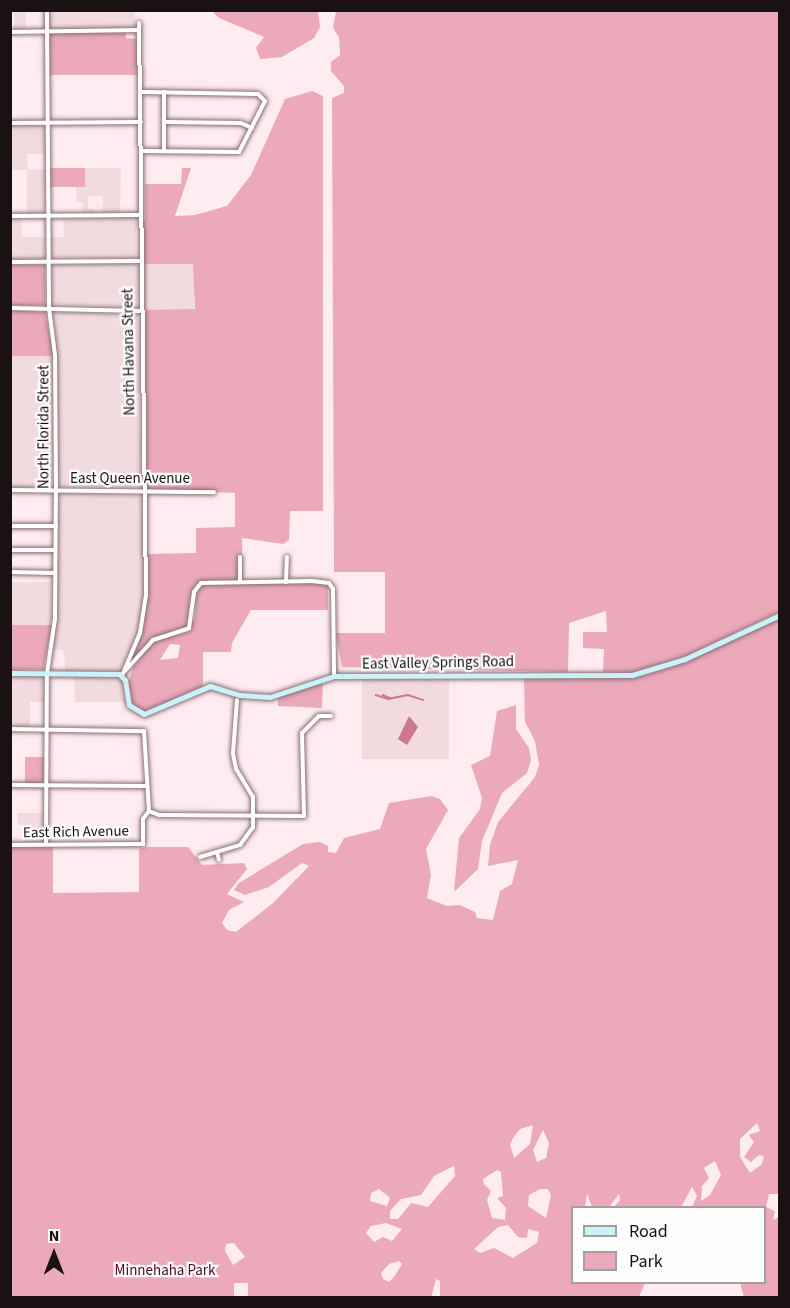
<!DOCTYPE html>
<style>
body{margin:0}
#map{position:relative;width:790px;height:1308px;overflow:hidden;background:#feecf0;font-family:"Source Sans 3",sans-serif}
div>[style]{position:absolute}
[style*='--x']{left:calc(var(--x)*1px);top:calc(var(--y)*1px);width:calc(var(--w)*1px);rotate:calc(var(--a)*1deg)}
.built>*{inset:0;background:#f2dbdf;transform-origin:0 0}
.green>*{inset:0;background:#eba9ba;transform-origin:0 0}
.water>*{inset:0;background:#ce7790}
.stream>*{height:1.5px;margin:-0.75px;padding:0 0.75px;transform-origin:0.75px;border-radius:0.75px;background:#ce7790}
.roads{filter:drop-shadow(0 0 2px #886e74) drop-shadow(0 0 2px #886e74)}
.street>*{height:4px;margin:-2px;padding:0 2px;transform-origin:2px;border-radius:2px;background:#fff}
.secondary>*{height:5px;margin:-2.5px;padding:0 2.5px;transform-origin:2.5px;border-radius:2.5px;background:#caf2f8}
span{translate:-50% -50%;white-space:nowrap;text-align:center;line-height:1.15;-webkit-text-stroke:4.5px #fefefe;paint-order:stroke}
.street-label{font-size:15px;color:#1b1113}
.park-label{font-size:15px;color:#550428}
.frame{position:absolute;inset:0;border:12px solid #1b1113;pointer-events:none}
.legend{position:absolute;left:571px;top:1206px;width:195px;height:78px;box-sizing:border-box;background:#fefefe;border:2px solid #a39fa0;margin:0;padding:8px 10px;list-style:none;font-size:18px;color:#1b1113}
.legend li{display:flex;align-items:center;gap:12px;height:30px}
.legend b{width:30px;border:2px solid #a39fa0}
.north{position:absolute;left:24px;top:1224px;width:60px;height:60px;-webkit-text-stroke:4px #fefefe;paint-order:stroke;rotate:0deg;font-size:16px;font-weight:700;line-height:24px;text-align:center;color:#1b1113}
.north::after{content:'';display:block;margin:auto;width:21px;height:27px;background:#1b1113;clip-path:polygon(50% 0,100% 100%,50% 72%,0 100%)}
</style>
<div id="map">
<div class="built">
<i style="clip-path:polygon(10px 11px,26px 11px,26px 29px,14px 29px,14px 13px)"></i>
<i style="left:49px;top:11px;width:86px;height:18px"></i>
<i style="clip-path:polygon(10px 124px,45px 126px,46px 154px,27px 154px,28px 170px,46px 169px,44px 214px,27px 214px,27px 170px,11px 170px)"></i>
<i style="clip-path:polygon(85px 168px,121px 168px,120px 213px,103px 213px,103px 196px,88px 196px,88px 209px,94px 209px,94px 213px,83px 213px,82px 202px,77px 202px,76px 187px,85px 187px)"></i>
<i style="clip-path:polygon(136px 217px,136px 258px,51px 257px,50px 237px,64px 237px,63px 218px)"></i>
<i style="clip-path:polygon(10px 218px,21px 218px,22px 237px,46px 237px,45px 259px,11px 260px)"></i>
<i style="clip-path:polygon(133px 263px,138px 267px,137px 307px,52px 304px,52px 265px)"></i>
<i style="left:144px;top:264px;width:50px;height:46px"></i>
<i style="clip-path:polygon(53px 312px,138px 315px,140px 488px,58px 486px,57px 355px)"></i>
<i style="clip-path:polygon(11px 356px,54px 356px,52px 483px,49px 488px,11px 488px)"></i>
<i style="clip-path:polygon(61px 493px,141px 496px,144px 606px,141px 625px,120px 671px,66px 671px,63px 650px,50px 649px,55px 630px,58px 496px)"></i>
<i style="left:11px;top:582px;width:40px;height:43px"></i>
<i style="clip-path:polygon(11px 675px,44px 675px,44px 702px,30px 702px,30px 727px,11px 727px)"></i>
<i style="clip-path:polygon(74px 675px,115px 675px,122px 678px,125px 702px,75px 702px)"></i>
<i style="left:362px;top:676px;width:87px;height:83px"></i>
<i style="clip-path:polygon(17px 813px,44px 813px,44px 842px,25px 842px,25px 825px,18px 824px)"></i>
</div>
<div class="green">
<i style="clip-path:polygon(212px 11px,318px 11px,320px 27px,314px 38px,282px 57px,260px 59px,256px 48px,264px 37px,219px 18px)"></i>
<i style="clip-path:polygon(336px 11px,779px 11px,779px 612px,688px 655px,632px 673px,603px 672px,604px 649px,583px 648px,583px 632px,607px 632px,606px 611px,569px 623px,568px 672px,342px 667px,336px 633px,385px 633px,385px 572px,334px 572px,332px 98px,344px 93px,344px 86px,331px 71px,331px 62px,340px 55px,339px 37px,333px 28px)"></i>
<i style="clip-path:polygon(126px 32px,126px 38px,137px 39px,137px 75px,49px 75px,48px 33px)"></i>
<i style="clip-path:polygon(312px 91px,323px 96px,323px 511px,290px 511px,289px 540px,283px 544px,242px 538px,243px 581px,210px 580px,197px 584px,191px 595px,189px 626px,152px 639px,127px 667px,143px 627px,147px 554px,196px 553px,196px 528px,235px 527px,235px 493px,146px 489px,144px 310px,195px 309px,193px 264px,144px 264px,141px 223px,145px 220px,145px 184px,181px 184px,182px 168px,191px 168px,175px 216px,195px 215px,227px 206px,251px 175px,285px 99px)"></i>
<i style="left:50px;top:168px;width:35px;height:19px"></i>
<i style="left:11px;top:265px;width:34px;height:40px"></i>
<i style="clip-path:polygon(11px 310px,45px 312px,54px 356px,11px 356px)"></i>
<i style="clip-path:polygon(evenodd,206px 583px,328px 584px,328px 610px,251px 610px,232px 643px,231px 652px,203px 652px,203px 686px,143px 713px,133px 708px,127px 690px,134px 662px,151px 642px,188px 632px,195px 618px,197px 589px,206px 583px,170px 644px,180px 645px,178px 658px,160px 660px,170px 644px)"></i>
<i style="clip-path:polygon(evenodd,779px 617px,780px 1194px,769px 1194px,766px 1207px,775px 1211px,773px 1220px,779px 1217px,779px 1297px,744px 1297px,740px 1283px,764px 1282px,764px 1208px,692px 1207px,697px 1196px,692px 1187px,681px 1207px,614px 1207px,620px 1200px,619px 1194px,609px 1207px,592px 1207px,587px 1193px,585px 1207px,572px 1208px,572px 1282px,645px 1283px,639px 1297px,440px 1297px,440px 1281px,436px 1279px,431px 1298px,248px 1297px,248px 1283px,234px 1283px,234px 1297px,11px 1298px,11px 847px,53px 845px,53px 893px,139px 892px,139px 849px,146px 847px,188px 847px,202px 865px,244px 863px,247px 869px,227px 894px,244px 902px,229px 910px,222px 923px,227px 930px,236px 932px,273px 903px,309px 866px,302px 863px,269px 887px,245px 895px,234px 890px,239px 883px,303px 844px,320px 842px,328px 846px,328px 852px,336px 853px,344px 838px,380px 829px,389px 803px,431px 796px,440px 799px,448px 810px,426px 849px,431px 875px,427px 898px,447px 906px,460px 905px,475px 912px,477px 918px,493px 920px,500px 891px,512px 884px,518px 860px,488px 866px,490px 845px,498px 822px,535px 777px,539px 765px,535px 741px,525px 722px,524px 677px,641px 676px,672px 667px,779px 617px,757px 1123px,760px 1131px,749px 1135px,754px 1142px,744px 1157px,751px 1162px,759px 1155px,764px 1156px,762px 1164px,750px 1173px,740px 1157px,740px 1139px,757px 1123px,779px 617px,533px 1125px,530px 1144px,514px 1158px,510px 1145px,513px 1138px,520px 1129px,533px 1125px,779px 617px,543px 1130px,549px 1143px,546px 1158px,537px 1162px,533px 1150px,543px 1130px,779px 617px,715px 1161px,721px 1175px,710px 1195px,701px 1201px,702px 1186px,709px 1178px,704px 1168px,715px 1161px,779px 617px,454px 1166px,455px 1176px,428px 1207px,411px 1203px,398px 1219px,390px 1219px,390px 1211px,401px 1199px,421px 1195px,434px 1176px,454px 1166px,779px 617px,497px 1170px,501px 1172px,503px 1196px,497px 1198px,506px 1208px,505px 1220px,492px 1218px,487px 1200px,491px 1191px,484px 1184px,483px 1179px,497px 1170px,779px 617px,379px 1189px,390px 1198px,387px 1206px,370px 1201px,371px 1193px,379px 1189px,779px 617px,540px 1189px,548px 1189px,551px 1195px,546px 1218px,528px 1206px,529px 1195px,540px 1189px,779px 617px,386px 1223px,402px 1229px,392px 1241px,383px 1237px,374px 1242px,366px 1233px,371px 1226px,386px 1223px,779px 617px,508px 1225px,518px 1237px,527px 1238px,528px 1229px,539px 1232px,537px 1243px,513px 1258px,494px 1248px,480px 1253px,474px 1249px,498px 1227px,508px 1225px,779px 617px,234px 1243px,245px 1257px,233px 1265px,225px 1251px,226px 1244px,234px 1243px,779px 617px,399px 1261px,402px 1264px,394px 1277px,389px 1282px,383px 1279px,381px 1273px,389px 1264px,399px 1261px)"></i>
<i style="clip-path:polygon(11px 625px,52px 625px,43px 669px,11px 670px)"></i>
<i style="clip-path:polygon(323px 680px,322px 708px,278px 706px,278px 697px)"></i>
<i style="clip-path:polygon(516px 705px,516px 729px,529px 748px,531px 760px,527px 773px,502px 793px,482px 841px,478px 869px,454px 892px,459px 838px,480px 809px,482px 798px,471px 765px,490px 756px,497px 711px)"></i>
<i style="left:25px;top:757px;width:19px;height:26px"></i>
</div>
<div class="water">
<i style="clip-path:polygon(409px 716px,418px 727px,407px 745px,398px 739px)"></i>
</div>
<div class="stream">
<i style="--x:376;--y:695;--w:13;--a:18"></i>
<i style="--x:388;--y:699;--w:20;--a:-11"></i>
<i style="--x:408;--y:695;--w:16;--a:18"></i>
<i style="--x:383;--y:695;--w:8;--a:23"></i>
</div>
<div class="roads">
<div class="street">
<i style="--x:10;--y:32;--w:129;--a:-0.9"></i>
<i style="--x:141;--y:92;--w:117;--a:1"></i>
<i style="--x:258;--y:94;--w:10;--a:45"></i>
<i style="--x:265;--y:101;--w:57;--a:117"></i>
<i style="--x:239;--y:152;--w:98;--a:-179.4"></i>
<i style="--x:164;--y:92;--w:59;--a:90"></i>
<i style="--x:164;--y:122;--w:77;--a:0.7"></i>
<i style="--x:241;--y:123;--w:12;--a:24"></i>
<i style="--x:10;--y:123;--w:131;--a:-0.4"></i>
<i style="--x:10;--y:216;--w:130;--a:-0.4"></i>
<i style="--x:10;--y:262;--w:129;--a:-0.4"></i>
<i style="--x:10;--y:308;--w:130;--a:1.3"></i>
<i style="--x:10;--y:490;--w:204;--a:0.6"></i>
<i style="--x:10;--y:526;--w:46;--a:0"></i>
<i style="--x:10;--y:550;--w:45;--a:0"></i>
<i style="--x:10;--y:572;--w:45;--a:1.3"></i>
<i style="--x:240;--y:582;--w:25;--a:-90"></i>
<i style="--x:286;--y:582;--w:25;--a:-88"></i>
<i style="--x:125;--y:671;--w:42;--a:-47.9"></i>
<i style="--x:153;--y:640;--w:38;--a:-18"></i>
<i style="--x:189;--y:628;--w:36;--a:-82"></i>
<i style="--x:194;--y:592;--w:11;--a:-52"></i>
<i style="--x:201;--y:583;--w:111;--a:-1"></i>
<i style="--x:312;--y:581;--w:17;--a:7"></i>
<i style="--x:329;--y:583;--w:7;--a:56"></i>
<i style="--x:333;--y:589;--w:87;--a:89.3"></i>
<i style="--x:122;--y:676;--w:47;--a:-67.3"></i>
<i style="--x:140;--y:633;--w:37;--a:-81"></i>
<i style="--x:146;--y:596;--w:573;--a:-90.7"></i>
<i style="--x:10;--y:729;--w:134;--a:0.9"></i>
<i style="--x:144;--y:731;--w:80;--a:86.4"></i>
<i style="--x:10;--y:785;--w:135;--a:0.4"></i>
<i style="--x:149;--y:811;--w:11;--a:22"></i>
<i style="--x:159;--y:815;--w:145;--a:0.4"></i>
<i style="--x:304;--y:816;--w:83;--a:-91.4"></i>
<i style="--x:302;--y:733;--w:24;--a:-45"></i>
<i style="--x:319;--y:716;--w:12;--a:0"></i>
<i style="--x:46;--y:843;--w:170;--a:-89.7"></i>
<i style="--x:47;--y:673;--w:55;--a:-81.6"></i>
<i style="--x:55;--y:619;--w:128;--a:-89.6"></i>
<i style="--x:56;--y:491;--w:136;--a:-90.4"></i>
<i style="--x:55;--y:355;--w:47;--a:-97.3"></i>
<i style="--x:49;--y:308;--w:298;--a:-90.4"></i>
<i style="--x:10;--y:845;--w:133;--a:-0.4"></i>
<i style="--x:143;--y:844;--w:25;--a:-90"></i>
<i style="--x:143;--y:819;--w:10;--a:-53"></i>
<i style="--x:217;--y:852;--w:8;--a:76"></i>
<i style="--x:200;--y:857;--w:42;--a:-16.7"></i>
<i style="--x:240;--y:845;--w:22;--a:-54"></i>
<i style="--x:253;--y:827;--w:30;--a:-90"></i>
<i style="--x:253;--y:797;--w:33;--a:-121"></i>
<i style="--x:236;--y:769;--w:16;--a:-101"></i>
<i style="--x:233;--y:753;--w:53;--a:-85.7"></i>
</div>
<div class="secondary">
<i style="--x:10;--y:673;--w:109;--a:0.5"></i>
<i style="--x:119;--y:674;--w:8;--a:45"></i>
<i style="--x:125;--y:680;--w:25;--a:81"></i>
<i style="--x:129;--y:705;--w:17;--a:31"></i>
<i style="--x:144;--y:714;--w:72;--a:-23"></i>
<i style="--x:210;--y:686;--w:31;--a:17"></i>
<i style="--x:240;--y:695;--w:30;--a:4"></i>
<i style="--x:270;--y:697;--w:67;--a:-18.2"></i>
<i style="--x:334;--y:676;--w:298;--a:-0.2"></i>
<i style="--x:632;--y:675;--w:55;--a:-16.8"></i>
<i style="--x:685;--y:659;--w:105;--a:-24.9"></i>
</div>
</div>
<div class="street-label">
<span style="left:129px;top:352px;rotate:-91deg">North Havana Street</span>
<span style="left:44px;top:427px;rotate:-90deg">North Florida Street</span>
<span style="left:130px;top:479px">East Queen Avenue</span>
<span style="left:438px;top:663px;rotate:-1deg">East Valley Springs Road</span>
<span style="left:76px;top:832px;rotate:-1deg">East Rich Avenue</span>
</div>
<div class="park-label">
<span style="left:165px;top:1271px">Minnehaha Park</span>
</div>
<div class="frame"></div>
<ul class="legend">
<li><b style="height:8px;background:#caf2f8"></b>Road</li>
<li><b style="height:16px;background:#eba9ba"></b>Park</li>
</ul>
<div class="north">N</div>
</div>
